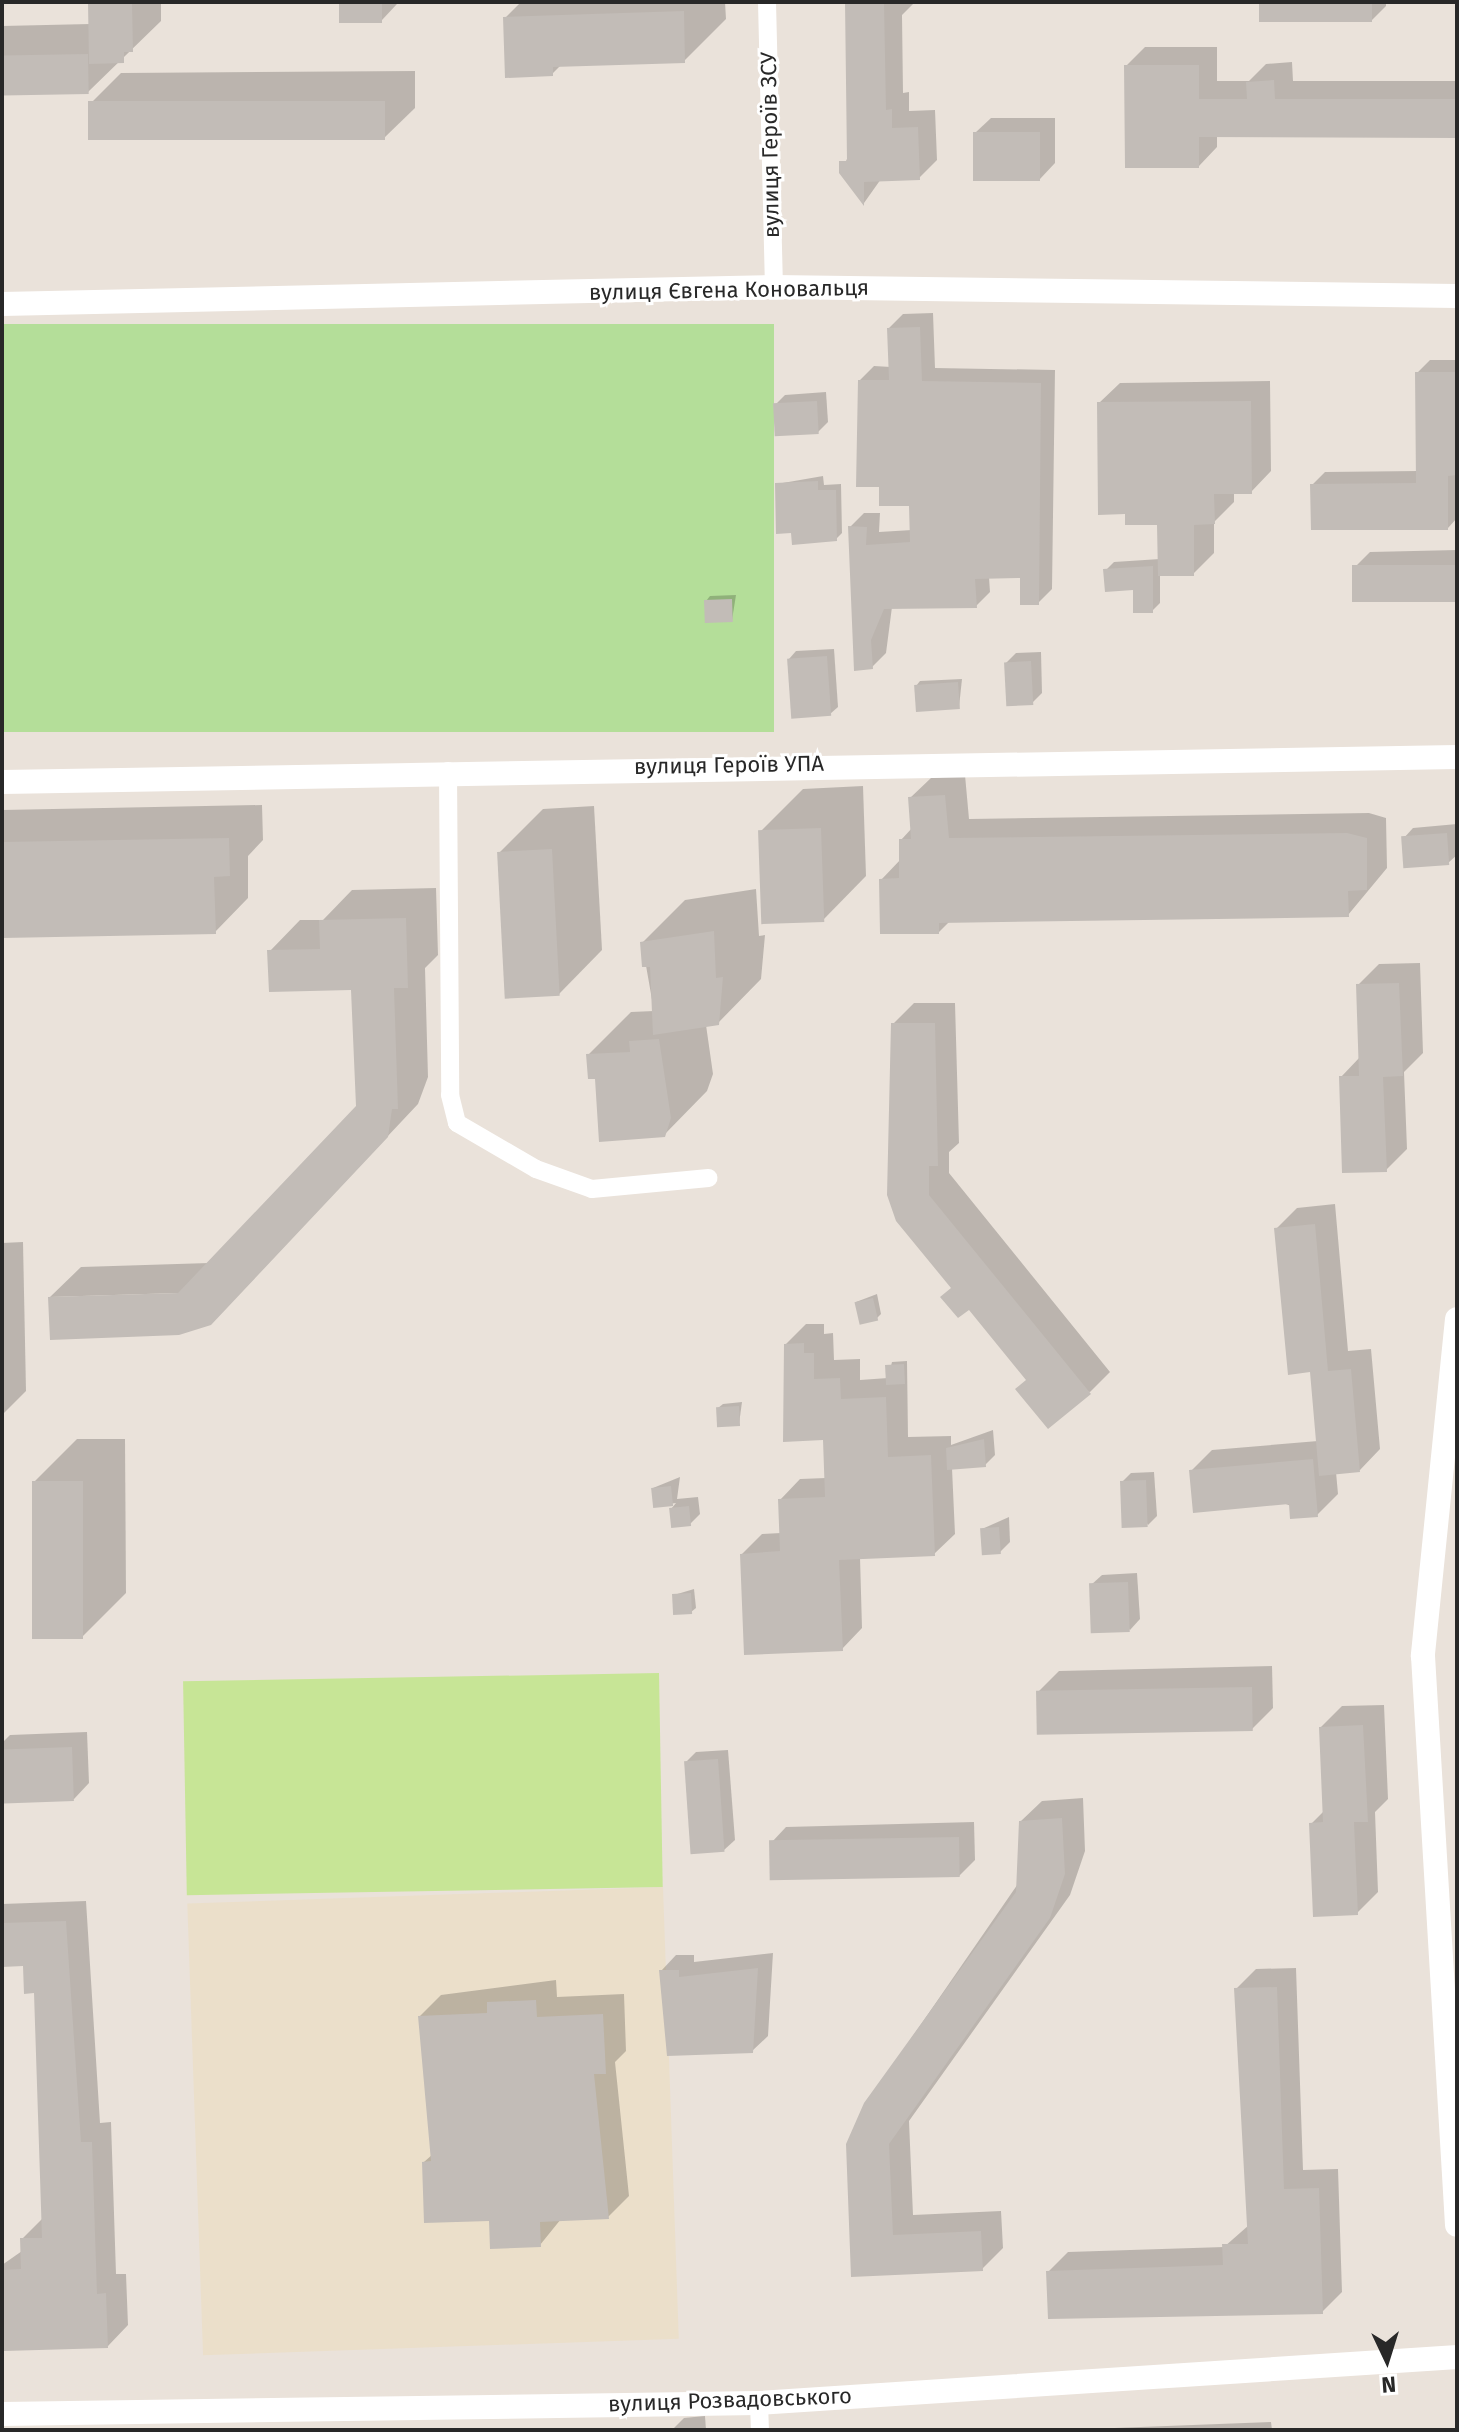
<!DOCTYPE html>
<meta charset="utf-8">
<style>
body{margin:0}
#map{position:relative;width:1459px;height:2432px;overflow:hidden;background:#eae2da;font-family:"Fira Sans",sans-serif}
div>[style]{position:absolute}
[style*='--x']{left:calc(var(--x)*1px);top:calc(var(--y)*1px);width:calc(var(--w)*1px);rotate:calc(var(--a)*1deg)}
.education>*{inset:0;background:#ebdfca;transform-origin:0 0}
.green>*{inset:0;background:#b4de99;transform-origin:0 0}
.pitch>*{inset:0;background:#c7e596;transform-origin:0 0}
.shadow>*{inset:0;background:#0003}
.building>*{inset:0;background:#c2bcb7;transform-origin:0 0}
.minor>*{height:18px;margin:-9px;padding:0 9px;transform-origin:9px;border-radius:9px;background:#fff}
.tertiary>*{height:24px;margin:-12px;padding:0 12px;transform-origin:12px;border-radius:12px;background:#fff}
span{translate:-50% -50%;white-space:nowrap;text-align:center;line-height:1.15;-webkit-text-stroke:6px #fff;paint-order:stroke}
.street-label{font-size:22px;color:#282828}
.frame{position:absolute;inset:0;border:4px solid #282828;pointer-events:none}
.north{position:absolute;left:1347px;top:2320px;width:80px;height:80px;-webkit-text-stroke:6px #fff;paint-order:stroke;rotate:176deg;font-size:22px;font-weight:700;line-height:32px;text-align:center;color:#282828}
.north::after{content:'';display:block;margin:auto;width:28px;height:36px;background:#282828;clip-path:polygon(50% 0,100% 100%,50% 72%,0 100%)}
</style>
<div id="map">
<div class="education">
<i style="left:663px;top:1887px;width:452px;height:476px;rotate:88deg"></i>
</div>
<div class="green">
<i style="left:774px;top:324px;width:408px;height:772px;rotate:90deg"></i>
</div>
<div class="pitch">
<i style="left:659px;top:1673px;width:214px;height:476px;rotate:89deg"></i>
</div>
<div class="shadow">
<i style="clip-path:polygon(90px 2px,161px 2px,161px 21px,88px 92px,2px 94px,2px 26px,90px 24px)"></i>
<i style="clip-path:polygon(341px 2px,397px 2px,397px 4px,382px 20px)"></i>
<i style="clip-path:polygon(521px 2px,725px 2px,726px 19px,684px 61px,562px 64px,552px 74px,505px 18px)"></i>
<i style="clip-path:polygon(848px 2px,915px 2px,902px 15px,903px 93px,909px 92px,909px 111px,935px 110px,937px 160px,919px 178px,881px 179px,864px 203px,841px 173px,849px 154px)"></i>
<i style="clip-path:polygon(1261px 2px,1386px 2px,1386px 6px,1372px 20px)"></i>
<i style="clip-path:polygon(1145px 47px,1217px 47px,1217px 81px,1249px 81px,1266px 64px,1292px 62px,1293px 81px,1457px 81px,1457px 136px,1217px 135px,1217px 147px,1199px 166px,1126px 66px)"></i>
<i style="clip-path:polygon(415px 71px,415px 108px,384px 138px,90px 104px,121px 73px)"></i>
<i style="clip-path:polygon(991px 118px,1055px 118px,1055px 163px,1040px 179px,975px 133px)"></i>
<i style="clip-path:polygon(933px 313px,935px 368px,1055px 370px,1052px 589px,1038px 603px,1022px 576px,989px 577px,990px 592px,976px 606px,892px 607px,886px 653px,872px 667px,850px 527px,864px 513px,880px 513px,879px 532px,912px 530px,911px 504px,881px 485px,860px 380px,874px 366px,891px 367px,889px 328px,903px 314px)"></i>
<i style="clip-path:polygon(1430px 360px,1457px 360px,1457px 518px,1448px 528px,1312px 485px,1325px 472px,1418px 471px,1417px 373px)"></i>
<i style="clip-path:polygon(1270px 381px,1271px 471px,1251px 492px,1234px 492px,1234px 502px,1214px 522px,1214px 553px,1193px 574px,1160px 574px,1160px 603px,1152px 611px,1135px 588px,1106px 570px,1114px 562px,1160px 559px,1159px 523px,1127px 512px,1099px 403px,1120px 383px)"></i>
<i style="clip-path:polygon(826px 392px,828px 422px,818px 432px,775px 405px,785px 395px)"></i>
<i style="clip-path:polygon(823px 476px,824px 485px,841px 484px,842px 533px,836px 539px,793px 531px,777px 484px)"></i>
<i style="clip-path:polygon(1457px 550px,1457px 600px,1354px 568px,1370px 552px)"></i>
<i style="clip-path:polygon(736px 595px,732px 620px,706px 601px,710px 596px)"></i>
<i style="clip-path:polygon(834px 649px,838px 707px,830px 714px,789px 659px,796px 651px)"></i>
<i style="clip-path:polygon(1041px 652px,1042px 693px,1032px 703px,1006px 663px,1016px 653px)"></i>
<i style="clip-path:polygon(962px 679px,959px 707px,916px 686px,920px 681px)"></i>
<i style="clip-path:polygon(965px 775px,969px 819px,1369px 813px,1386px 818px,1387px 868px,1348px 915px,950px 921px,939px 932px,881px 880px,901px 859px,901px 840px,912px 828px,910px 798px,931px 778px)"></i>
<i style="clip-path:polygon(863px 786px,866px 876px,823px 920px,760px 832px,803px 789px)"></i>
<i style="clip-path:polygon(262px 805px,263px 840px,248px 856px,248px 898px,215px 932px,2px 936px,2px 810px)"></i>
<i style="clip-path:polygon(594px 806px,602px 950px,559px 994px,500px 852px,543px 809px)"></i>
<i style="clip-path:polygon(1457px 824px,1457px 855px,1448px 863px,1403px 839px,1413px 828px)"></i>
<i style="clip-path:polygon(436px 888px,438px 955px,425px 968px,428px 1077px,418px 1104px,242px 1291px,50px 1297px,81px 1267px,209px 1263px,358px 1107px,353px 988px,270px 951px,300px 920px,323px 920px,352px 890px)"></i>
<i style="clip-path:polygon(756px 889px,759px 936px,765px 935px,761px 979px,718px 1023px,706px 1025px,713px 1074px,707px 1091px,664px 1135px,597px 1077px,588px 1055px,631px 1012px,654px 1011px,642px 943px,685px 900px)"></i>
<i style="clip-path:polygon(1420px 963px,1423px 1053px,1404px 1072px,1407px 1149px,1386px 1170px,1341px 1077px,1360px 1057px,1358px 985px,1379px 964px)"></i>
<i style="clip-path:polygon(914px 1003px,955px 1003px,959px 1143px,949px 1152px,949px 1173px,1110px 1372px,1090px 1392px,1028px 1379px,898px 1220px,893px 1024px)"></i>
<i style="clip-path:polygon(1335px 1204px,1348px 1351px,1371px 1349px,1380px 1449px,1360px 1470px,1336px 1472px,1338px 1494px,1317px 1515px,1191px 1471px,1212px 1450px,1318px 1441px,1312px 1370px,1276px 1229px,1297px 1208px)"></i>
<i style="clip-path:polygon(23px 1242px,26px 1391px,2px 1415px,2px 1243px)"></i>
<i style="clip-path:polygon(877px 1294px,881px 1314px,877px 1318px,856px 1302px)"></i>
<i style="clip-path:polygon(806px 1324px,824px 1324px,824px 1334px,833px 1333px,834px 1360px,860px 1359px,860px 1380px,888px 1378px,892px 1362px,907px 1361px,908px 1437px,951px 1436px,951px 1445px,993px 1430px,995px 1455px,985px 1465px,952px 1468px,955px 1534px,934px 1554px,860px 1557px,862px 1628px,842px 1649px,742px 1554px,762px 1534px,781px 1533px,780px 1500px,800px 1479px,826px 1478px,825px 1438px,786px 1344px)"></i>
<i style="clip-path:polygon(742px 1402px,739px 1424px,718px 1408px,723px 1404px)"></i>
<i style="clip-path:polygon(77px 1439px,125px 1439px,126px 1593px,83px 1636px,34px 1482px)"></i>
<i style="clip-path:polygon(1154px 1472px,1157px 1516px,1148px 1525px,1122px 1482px,1131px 1473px)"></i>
<i style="clip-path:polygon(680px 1477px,677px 1499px,698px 1497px,700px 1514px,690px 1524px,671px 1509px,676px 1503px,654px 1506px,653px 1488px)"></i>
<i style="clip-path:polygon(1009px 1517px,1010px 1542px,1000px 1552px,982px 1529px)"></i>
<i style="clip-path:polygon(1137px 1573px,1140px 1619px,1130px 1630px,1091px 1585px,1102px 1575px)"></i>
<i style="clip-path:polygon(694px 1589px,696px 1608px,691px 1612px,674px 1595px)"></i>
<i style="clip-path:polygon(1272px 1666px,1273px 1708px,1252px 1729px,1038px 1692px,1059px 1671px)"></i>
<i style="clip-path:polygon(1384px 1705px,1388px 1799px,1375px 1812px,1378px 1892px,1357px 1913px,1311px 1824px,1325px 1810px,1321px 1727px,1342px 1706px)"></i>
<i style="clip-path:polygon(87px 1732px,89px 1783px,74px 1799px,2px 1802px,2px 1743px,10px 1735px)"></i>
<i style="clip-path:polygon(728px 1750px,735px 1840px,724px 1850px,686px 1762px,696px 1752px)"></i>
<i style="clip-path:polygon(1083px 1798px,1085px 1851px,1070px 1895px,909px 2121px,913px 2215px,1001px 2211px,1003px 2248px,982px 2269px,853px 2275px,866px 2104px,1024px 1875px,1021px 1821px,1042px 1801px)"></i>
<i style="clip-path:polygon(974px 1822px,975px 1860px,959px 1876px,771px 1843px,786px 1827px)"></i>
<i style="clip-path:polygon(86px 1901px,100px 2123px,111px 2122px,116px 2274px,126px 2274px,128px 2325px,108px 2346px,2px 2335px,2px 2265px,22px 2251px,22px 2239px,43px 2218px,36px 1991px,25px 1964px,2px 1965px,2px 1904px)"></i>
<i style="clip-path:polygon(773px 1953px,768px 2036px,752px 2051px,661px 1971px,676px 1955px,694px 1955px,694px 1962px)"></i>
<i style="clip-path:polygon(1296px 1968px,1303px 2170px,1338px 2169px,1342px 2292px,1322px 2312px,1048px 2272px,1068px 2252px,1224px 2247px,1249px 2225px,1236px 1989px,1256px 1969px)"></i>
<i style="clip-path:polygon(556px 1980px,557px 1997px,624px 1994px,626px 2051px,615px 2062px,629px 2196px,608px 2217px,561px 2219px,540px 2245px,491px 2219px,424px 2162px,433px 2154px,420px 2016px,441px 1995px)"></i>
<i style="clip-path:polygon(705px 2416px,706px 2430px,672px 2430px,684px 2418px)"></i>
<i style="clip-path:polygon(1271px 2422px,1272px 2430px,1062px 2430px)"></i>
</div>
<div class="building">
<i style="clip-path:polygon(88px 2px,132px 2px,133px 52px,124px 52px,124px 63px,89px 64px)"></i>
<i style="left:339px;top:2px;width:43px;height:21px"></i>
<i style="clip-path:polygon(845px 2px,884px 2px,886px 110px,892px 109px,892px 128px,918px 127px,920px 180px,864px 182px,864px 206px,839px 173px,839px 161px,847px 161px)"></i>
<i style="left:1259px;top:2px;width:113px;height:20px"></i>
<i style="clip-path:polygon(684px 11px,685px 63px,553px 67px,553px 76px,505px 78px,503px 17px)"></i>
<i style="left:88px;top:54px;width:40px;height:86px;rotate:89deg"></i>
<i style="clip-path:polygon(1124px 65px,1199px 65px,1199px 99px,1247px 99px,1246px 82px,1274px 80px,1275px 99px,1457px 99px,1457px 138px,1199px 137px,1199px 168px,1125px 168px)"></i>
<i style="left:385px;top:101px;width:39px;height:297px;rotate:90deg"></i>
<i style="left:1040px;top:132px;width:49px;height:67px;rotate:90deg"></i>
<i style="clip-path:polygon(920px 327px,922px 381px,1041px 383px,1039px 605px,1020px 605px,1020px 578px,975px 579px,977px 608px,884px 609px,871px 640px,873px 669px,854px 671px,848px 526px,867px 527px,866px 545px,910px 542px,909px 506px,879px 506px,879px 487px,856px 487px,858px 380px,889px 380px,887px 328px)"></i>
<i style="clip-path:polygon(1415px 372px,1457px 372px,1457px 475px,1448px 476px,1448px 530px,1311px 530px,1310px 484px,1416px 483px)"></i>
<i style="left:817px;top:401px;width:33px;height:44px;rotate:87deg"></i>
<i style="clip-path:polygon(1251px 401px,1252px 494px,1214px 494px,1215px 524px,1194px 525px,1194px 576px,1158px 576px,1157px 525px,1125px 525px,1125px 514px,1098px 515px,1097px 402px)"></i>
<i style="clip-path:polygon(818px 481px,818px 490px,836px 490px,837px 541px,792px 545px,791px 533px,776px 534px,775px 483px)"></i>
<i style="left:1457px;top:565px;width:37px;height:105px;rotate:90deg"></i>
<i style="clip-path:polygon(1153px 566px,1153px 613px,1133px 613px,1133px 590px,1105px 592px,1103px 569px)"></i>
<i style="left:732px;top:599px;width:23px;height:28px;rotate:88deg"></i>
<i style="left:827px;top:656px;width:60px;height:40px;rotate:86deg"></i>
<i style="left:1031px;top:661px;width:44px;height:27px;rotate:87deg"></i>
<i style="left:958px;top:682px;width:27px;height:44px;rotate:86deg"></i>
<i style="clip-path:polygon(945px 795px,949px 838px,1347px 833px,1367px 838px,1367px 890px,1348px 891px,1349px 917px,939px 923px,939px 934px,880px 934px,879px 879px,899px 878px,899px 839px,911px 839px,908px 797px)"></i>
<i style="left:821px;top:828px;width:94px;height:63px;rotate:88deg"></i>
<i style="left:1447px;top:833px;width:32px;height:46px;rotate:86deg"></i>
<i style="clip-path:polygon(229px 838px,230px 876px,214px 877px,216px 934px,2px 938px,2px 842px)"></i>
<i style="left:552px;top:849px;width:147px;height:55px;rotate:87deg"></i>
<i style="clip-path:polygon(406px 918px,408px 988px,394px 988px,398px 1109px,392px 1109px,388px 1137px,211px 1325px,179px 1335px,50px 1340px,48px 1297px,178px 1293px,356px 1106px,351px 990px,269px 992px,267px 950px,320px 949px,319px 920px)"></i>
<i style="clip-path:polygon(714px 931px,716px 978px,723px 977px,719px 1025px,653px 1035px,650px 967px,642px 967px,640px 942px)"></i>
<i style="clip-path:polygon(1399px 983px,1403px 1076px,1383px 1077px,1387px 1172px,1342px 1173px,1339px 1076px,1359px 1076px,1356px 984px)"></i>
<i style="clip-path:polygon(891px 1023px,935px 1023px,938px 1166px,929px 1166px,929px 1195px,1091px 1394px,1048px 1429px,1015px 1389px,1026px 1380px,969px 1310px,958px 1318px,940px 1297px,951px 1288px,896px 1221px,887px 1195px)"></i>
<i style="clip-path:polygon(659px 1039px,671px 1118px,665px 1137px,599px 1142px,595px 1079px,588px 1079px,586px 1054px,630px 1052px,629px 1041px)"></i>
<i style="clip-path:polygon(1315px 1224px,1328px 1371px,1351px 1369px,1360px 1472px,1319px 1476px,1310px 1372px,1288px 1375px,1274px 1228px)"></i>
<i style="left:873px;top:1298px;width:23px;height:19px;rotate:77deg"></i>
<i style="clip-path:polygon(804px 1343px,804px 1353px,814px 1353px,814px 1379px,840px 1378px,841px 1399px,886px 1397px,888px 1457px,931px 1455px,935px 1556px,839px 1560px,843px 1651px,744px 1655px,740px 1554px,780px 1551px,778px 1499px,825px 1497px,823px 1440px,783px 1442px,784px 1344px)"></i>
<i style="left:904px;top:1364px;width:20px;height:19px;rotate:87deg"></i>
<i style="left:739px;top:1406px;width:20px;height:23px;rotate:87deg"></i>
<i style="clip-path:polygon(984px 1439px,986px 1467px,947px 1470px,946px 1448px)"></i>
<i style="clip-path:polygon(1313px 1459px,1318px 1517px,1290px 1519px,1289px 1504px,1193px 1513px,1189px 1470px)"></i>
<i style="left:1146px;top:1480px;width:47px;height:26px;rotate:88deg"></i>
<i style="left:32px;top:1481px;width:51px;height:158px"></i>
<i style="left:671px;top:1486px;width:20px;height:20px;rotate:84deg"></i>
<i style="left:689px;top:1506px;width:20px;height:20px;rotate:84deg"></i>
<i style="left:999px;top:1527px;width:27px;height:19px;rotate:86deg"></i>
<i style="left:1128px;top:1582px;width:50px;height:39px;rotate:88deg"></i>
<i style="left:691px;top:1593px;width:21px;height:19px;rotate:87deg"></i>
<i style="left:1252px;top:1687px;width:44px;height:216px;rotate:89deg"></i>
<i style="clip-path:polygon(1363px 1725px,1368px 1822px,1354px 1822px,1358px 1915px,1313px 1917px,1309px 1823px,1323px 1822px,1319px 1727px)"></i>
<i style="left:72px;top:1747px;width:54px;height:70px;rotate:88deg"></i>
<i style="left:718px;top:1759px;width:93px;height:34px;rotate:86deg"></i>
<i style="clip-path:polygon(1062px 1818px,1065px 1874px,1050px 1918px,889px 2144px,893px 2235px,981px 2231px,983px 2271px,851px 2277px,846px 2144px,864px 2103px,1016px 1892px,1019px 1821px)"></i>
<i style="left:959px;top:1837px;width:40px;height:190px;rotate:89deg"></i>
<i style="clip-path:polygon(66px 1921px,81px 2142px,92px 2142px,97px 2294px,106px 2293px,108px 2348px,4px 2351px,2px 2270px,21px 2269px,20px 2238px,42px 2238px,34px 1993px,24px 1994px,23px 1966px,2px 1967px,2px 1923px)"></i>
<i style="clip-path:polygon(758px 1968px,753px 2053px,667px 2056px,659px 1970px,679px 1970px,679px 1977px)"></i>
<i style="clip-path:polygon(1277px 1987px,1284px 2189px,1319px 2188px,1323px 2314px,1048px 2319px,1046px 2271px,1223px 2265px,1222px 2244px,1248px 2244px,1234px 1988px)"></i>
<i style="clip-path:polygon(536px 2000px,537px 2017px,603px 2014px,606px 2074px,594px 2074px,609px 2219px,540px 2222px,541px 2247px,490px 2249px,489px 2221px,424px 2223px,422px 2162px,431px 2161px,418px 2016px,487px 2013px,487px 2002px)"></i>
</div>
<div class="minor">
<i style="--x:767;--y:2;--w:285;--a:88.6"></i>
<i style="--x:448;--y:771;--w:324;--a:89.6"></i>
<i style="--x:450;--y:1095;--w:29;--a:76"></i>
<i style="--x:457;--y:1123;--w:91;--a:30.2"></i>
<i style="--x:536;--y:1169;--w:59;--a:19.7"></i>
<i style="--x:592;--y:1189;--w:117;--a:-5.4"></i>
<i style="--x:759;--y:2403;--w:27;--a:88"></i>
</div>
<div class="tertiary">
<i style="--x:2;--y:304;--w:772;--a:-1.26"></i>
<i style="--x:774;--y:287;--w:683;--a:0.75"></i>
<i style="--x:2;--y:782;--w:1455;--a:-0.98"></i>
<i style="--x:1457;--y:1319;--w:339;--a:95.8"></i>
<i style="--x:1423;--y:1656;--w:570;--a:86.58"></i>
<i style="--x:2;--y:2414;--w:757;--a:-0.83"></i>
<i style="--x:759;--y:2403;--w:700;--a:-3.77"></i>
</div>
<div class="street-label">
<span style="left:770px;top:145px;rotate:-91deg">вулиця Героїв ЗСУ</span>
<span style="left:729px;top:290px;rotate:-1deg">вулиця Євгена Коновальця</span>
<span style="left:729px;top:765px;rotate:-1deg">вулиця Героїв УПА</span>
<span style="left:730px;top:2400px;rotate:-2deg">вулиця Розвадовського</span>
</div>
<div class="frame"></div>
<div class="north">N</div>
</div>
